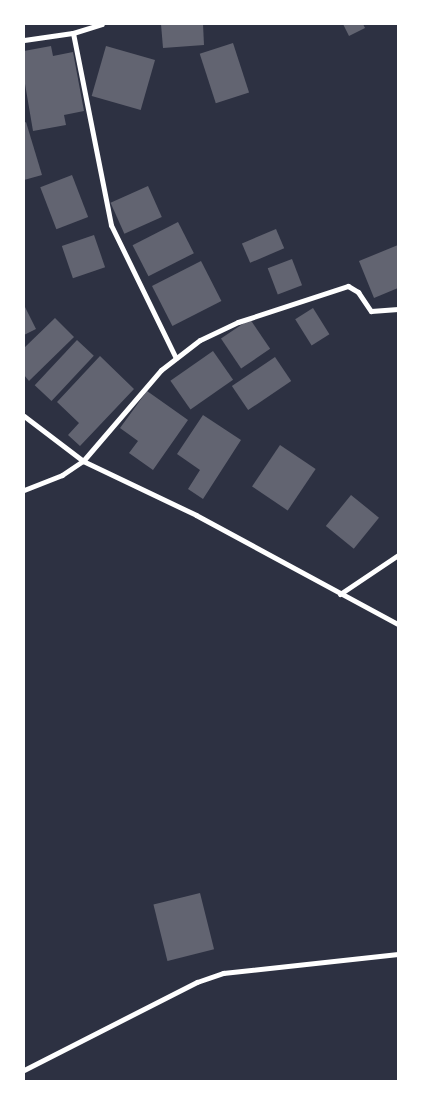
<!DOCTYPE html>
<style>
body{margin:0}
#map{position:relative;width:422px;height:1105px;overflow:hidden;background:#2d3142;font-family:"Public Sans",sans-serif}
div>[style]{position:absolute}
[style*='--x']{left:calc(var(--x)*1px);top:calc(var(--y)*1px);width:calc(var(--w)*1px);rotate:calc(var(--a)*1deg)}
.building>*{inset:0;background:#626471;transform-origin:0 0}
.minor>*{height:5px;margin:-2.5px;padding:0 2.5px;transform-origin:2.5px;border-radius:2.5px;background:#fff}
span{translate:-50% -50%;white-space:nowrap;text-align:center;line-height:1.15;-webkit-text-stroke:4.5px #fff;paint-order:stroke}
.frame{position:absolute;inset:0;border:25px solid #fff;pointer-events:none}
</style>
<div id="map">
<div class="building">
<i style="clip-path:polygon(161px 24px,203px 24px,204px 45px,163px 48px)"></i>
<i style="clip-path:polygon(343px 24px,363px 24px,365px 28px,349px 36px)"></i>
<i style="left:233px;top:43px;width:52px;height:35px;rotate:72deg"></i>
<i style="clip-path:polygon(51px 46px,53px 56px,73px 52px,84px 111px,64px 115px,66px 125px,33px 131px,24px 78px,24px 51px)"></i>
<i style="left:106px;top:46px;width:51px;height:52px;rotate:16deg"></i>
<i style="clip-path:polygon(26px 122px,42px 175px,24px 180px,24px 123px)"></i>
<i style="left:72px;top:175px;width:45px;height:34px;rotate:69deg"></i>
<i style="left:148px;top:186px;width:34px;height:41px;rotate:66deg"></i>
<i style="left:178px;top:222px;width:35px;height:51px;rotate:63deg"></i>
<i style="left:276px;top:229px;width:21px;height:37px;rotate:67deg"></i>
<i style="left:94px;top:235px;width:34px;height:34px;rotate:71deg"></i>
<i style="clip-path:polygon(398px 245px,398px 288px,374px 298px,359px 261px)"></i>
<i style="left:292px;top:259px;width:28px;height:26px;rotate:69deg"></i>
<i style="left:201px;top:261px;width:45px;height:55px;rotate:63deg"></i>
<i style="clip-path:polygon(24px 305px,36px 329px,24px 335px)"></i>
<i style="left:313px;top:308px;width:31px;height:21px;rotate:58deg"></i>
<i style="clip-path:polygon(55px 318px,74px 337px,29px 381px,24px 375px,24px 348px)"></i>
<i style="left:250px;top:319px;width:36px;height:35px;rotate:56deg"></i>
<i style="left:77px;top:340px;width:23px;height:62px;rotate:43deg"></i>
<i style="left:213px;top:351px;width:35px;height:52px;rotate:55deg"></i>
<i style="clip-path:polygon(100px 356px,134px 389px,80px 446px,68px 435px,79px 423px,57px 402px)"></i>
<i style="left:275px;top:357px;width:29px;height:52px;rotate:56deg"></i>
<i style="clip-path:polygon(147px 391px,188px 420px,153px 470px,129px 453px,138px 441px,120px 428px)"></i>
<i style="clip-path:polygon(203px 415px,241px 440px,203px 499px,188px 489px,200px 470px,177px 454px)"></i>
<i style="left:280px;top:445px;width:43px;height:50px;rotate:34deg"></i>
<i style="left:351px;top:495px;width:36px;height:40px;rotate:39deg"></i>
<i style="left:200px;top:893px;width:58px;height:48px;rotate:76deg"></i>
</div>
<div class="minor">
<i style="--x:73;--y:33;--w:196;--a:78.8"></i>
<i style="--x:111;--y:225;--w:148;--a:64"></i>
<i style="--x:24;--y:40;--w:49;--a:-8.1"></i>
<i style="--x:73;--y:33;--w:30;--a:-17"></i>
<i style="--x:24;--y:416;--w:74;--a:37.3"></i>
<i style="--x:83;--y:461;--w:125;--a:25.5"></i>
<i style="--x:196;--y:515;--w:230;--a:28.4"></i>
<i style="--x:24;--y:490;--w:41;--a:-21.5"></i>
<i style="--x:62;--y:475;--w:25;--a:-34"></i>
<i style="--x:83;--y:461;--w:120;--a:-49.4"></i>
<i style="--x:161;--y:370;--w:49;--a:-37.6"></i>
<i style="--x:200;--y:340;--w:42;--a:-25.3"></i>
<i style="--x:238;--y:322;--w:116;--a:-18.1"></i>
<i style="--x:348;--y:286;--w:12;--a:31"></i>
<i style="--x:358;--y:292;--w:23;--a:56"></i>
<i style="--x:371;--y:311;--w:27;--a:-4"></i>
<i style="--x:340;--y:594;--w:70;--a:-33.9"></i>
<i style="--x:24;--y:1070;--w:194;--a:-27"></i>
<i style="--x:197;--y:982;--w:28;--a:-19"></i>
<i style="--x:223;--y:973;--w:176;--a:-6.2"></i>
</div>
<div class="frame"></div>
</div>
